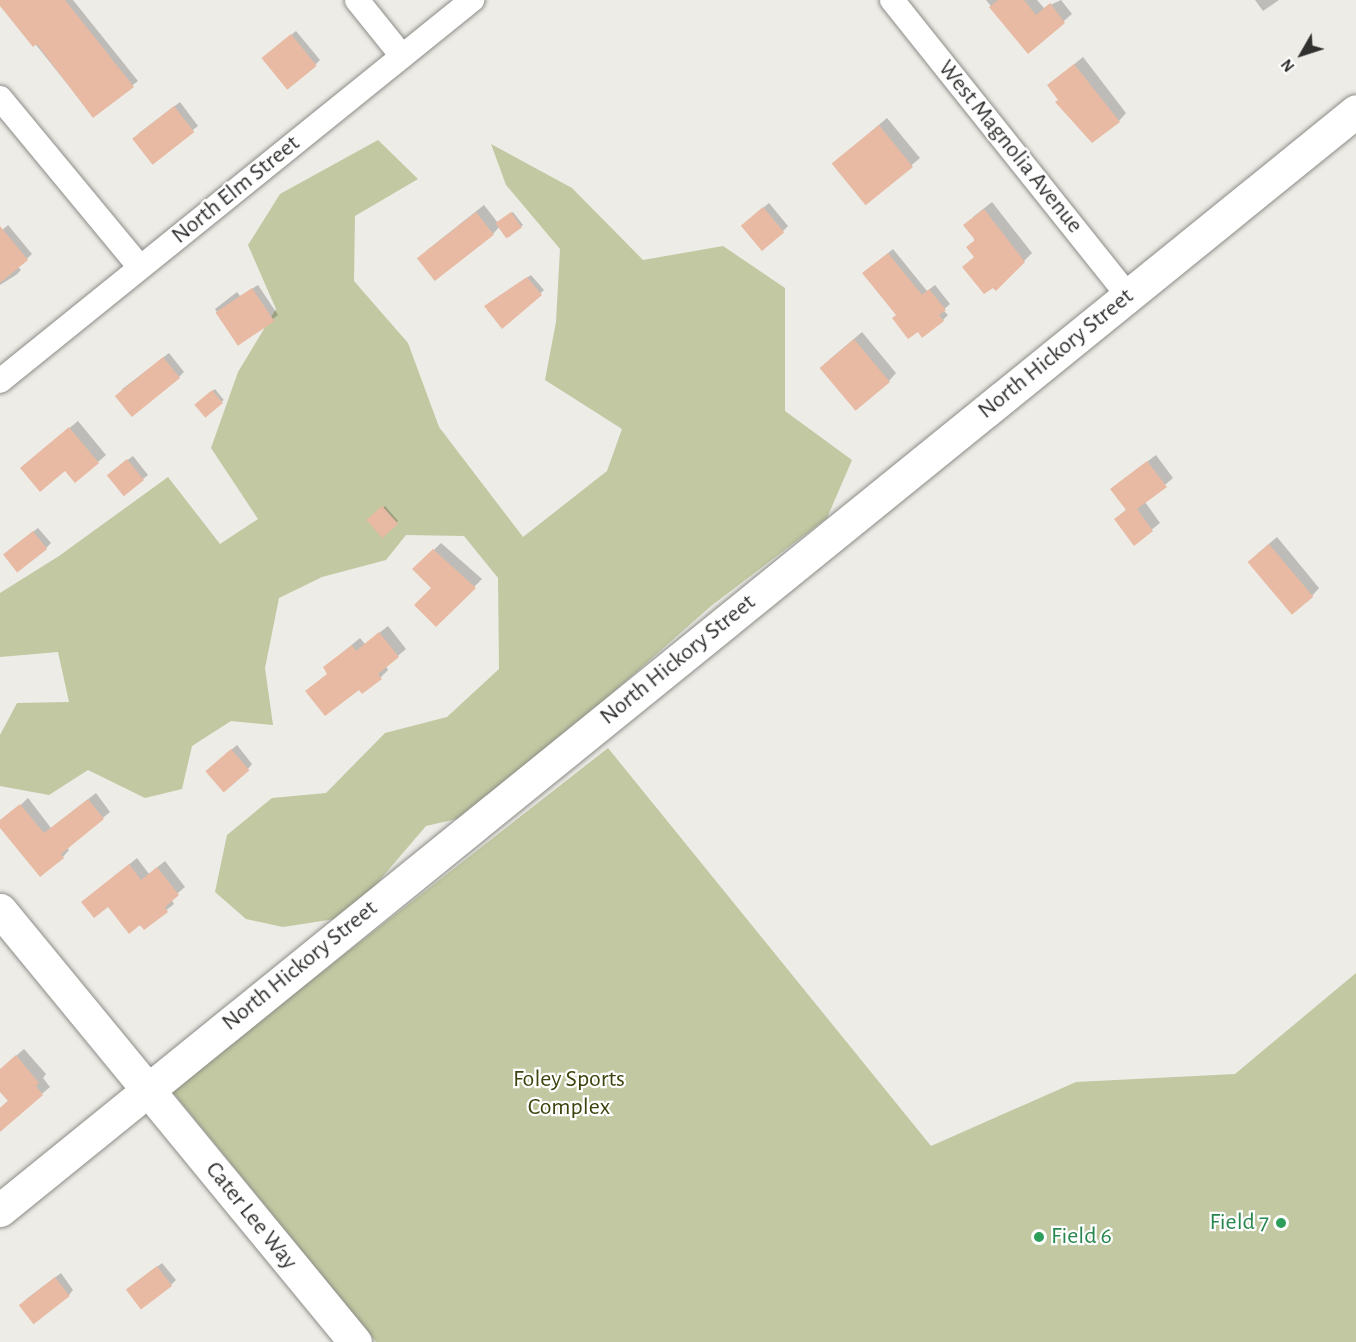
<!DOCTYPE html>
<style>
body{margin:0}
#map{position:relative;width:1356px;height:1342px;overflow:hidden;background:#edece7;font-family:"Alegreya Sans",sans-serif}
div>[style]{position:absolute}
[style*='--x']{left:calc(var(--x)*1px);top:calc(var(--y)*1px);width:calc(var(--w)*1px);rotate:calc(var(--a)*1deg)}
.green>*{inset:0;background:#c2c8a1}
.shadow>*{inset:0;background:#0003;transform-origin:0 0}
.building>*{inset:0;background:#e8baa3;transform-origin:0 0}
.roads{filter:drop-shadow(0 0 2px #8d8c87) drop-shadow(0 0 2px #8d8c87)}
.street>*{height:24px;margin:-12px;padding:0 12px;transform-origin:12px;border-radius:12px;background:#fff}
.secondary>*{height:33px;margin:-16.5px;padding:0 16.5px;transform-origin:16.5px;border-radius:16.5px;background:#fff}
.dots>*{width:16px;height:16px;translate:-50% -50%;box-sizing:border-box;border:3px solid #fff;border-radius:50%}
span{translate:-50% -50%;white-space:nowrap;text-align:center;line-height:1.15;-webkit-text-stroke:4.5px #fff;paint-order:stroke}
.street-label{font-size:24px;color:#31312f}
.park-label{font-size:24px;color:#3e430e}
.leisure-label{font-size:24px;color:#27864d}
.right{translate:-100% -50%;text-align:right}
.left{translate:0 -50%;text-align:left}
.north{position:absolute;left:1272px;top:24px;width:60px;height:60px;-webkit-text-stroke:4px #fff;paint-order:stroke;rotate:231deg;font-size:16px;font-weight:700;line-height:24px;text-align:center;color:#31312f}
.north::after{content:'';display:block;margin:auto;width:21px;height:27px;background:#31312f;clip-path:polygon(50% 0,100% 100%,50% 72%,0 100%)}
</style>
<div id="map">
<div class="green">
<i style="clip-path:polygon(378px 140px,418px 179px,355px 216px,354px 281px,408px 343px,439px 427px,523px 537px,607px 471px,622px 429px,545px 380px,556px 322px,560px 249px,506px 185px,491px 144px,572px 188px,643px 260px,723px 246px,785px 288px,785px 411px,852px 460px,827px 518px,711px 606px,474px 815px,426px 826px,348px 917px,283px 927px,246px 919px,215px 892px,227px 835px,272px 798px,326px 793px,385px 733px,447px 717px,499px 669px,498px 578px,464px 536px,406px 535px,386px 560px,322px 577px,279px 598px,265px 668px,273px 725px,231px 721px,192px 746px,182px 789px,145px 798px,88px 770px,49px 795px,0 786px,0 735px,17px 703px,69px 702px,58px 652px,0 657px,0 593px,59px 556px,168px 477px,220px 544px,258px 519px,211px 448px,238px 372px,276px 309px,248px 245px,280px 194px)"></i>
<i style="clip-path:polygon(608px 748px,931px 1146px,1076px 1082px,1235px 1074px,1356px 973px,1356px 1342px,376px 1342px,171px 1090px)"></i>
</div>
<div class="shadow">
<i style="clip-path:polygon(0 0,73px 0,138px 81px,93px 116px)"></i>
<i style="clip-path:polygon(986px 0,1037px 0,1044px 8px,1061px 0,1072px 14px,1028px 52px)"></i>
<i style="clip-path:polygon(1255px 0,1279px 0,1263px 11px)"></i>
<i style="clip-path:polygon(296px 31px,320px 60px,316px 64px,269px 53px)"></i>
<i style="clip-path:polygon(1083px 57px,1126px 113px,1119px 121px,1049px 85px)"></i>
<i style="clip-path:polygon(180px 102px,198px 126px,152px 162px,139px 133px)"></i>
<i style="clip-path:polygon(887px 118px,920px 158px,867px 203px,842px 156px)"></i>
<i style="clip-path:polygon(992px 202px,1032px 253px,996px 289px,975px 256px,973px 217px)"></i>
<i style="clip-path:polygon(769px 203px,788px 226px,783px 231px,747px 221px)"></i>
<i style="clip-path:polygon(484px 205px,498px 223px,513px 212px,523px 225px,509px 237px,500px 226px,493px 234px,426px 251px)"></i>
<i style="clip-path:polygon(8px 225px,32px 254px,18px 267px,21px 270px,16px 275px,0 285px,0 232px)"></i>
<i style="clip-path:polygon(893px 249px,927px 291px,935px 285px,950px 304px,943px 310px,948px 315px,943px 320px,897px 314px,869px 269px)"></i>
<i style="clip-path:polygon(531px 275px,544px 290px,540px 294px,489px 303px)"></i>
<i style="clip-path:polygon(258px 285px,278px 315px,239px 344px,215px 309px,237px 292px,240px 296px)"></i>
<i style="clip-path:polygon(862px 332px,896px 373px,889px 381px,829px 360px)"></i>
<i style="clip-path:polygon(169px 353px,184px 372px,179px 377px,121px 390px)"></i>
<i style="left:215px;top:389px;width:14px;height:25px;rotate:51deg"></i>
<i style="clip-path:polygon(78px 421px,106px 455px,98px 462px,65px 469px,29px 461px)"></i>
<i style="clip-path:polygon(1156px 455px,1173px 478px,1145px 502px,1160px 523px,1134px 544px,1116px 519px,1127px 509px,1120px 482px)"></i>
<i style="clip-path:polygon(133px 456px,148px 475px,143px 479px,114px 470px)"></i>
<i style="left:385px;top:506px;width:20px;height:21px;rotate:49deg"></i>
<i style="clip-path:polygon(38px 528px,51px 543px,46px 548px,9px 550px)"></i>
<i style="clip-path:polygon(1277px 537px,1319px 588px,1312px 596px,1257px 554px)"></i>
<i style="clip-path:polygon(441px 543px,482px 579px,436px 625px,433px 588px,414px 569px)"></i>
<i style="clip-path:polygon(388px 626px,406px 649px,386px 666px,388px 670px,381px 677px,359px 688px,325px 667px,360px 638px,365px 644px)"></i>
<i style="clip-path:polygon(237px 745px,252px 764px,248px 769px,212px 766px)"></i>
<i style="clip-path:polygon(96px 793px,110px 812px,67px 847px,69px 850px,63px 857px,0 825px,28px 798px,51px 828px)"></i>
<i style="clip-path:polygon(137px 858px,149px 874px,165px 861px,185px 887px,171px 899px,174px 904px,144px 928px,108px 905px,83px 902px)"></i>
<i style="clip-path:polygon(24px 1049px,46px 1074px,43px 1078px,50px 1087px,3px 1127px,0 1108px,9px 1100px,0 1089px,0 1070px)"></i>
<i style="clip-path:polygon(162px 1263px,176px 1280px,171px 1285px,133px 1285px)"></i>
<i style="clip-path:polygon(61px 1273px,73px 1290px,69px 1295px,25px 1300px)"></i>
</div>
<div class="building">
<i style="clip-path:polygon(0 0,65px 0,134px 87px,93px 118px,37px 44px,33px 47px,0 6px)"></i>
<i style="clip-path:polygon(998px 0,1024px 0,1036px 15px,1050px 3px,1065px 23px,1028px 54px,989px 7px)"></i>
<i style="left:291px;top:34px;width:41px;height:38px;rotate:51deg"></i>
<i style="clip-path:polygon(1074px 64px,1120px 122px,1092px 143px,1055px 102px,1058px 100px,1047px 85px)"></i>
<i style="left:174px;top:106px;width:33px;height:53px;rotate:52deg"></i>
<i style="left:879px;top:125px;width:54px;height:61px;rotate:51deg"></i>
<i style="left:763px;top:207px;width:33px;height:29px;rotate:50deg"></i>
<i style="clip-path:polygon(984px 209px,1025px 262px,996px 291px,993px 288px,984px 294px,962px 267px,974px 257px,966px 247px,975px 240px,963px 225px)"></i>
<i style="left:476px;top:212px;width:29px;height:75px;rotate:52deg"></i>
<i style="left:511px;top:212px;width:19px;height:19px;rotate:55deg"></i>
<i style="clip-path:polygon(0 226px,28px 260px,0 283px)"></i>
<i style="clip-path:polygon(888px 253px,922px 295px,929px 289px,946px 310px,939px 315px,944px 321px,922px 338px,918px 332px,908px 339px,892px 318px,896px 315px,862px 273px)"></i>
<i style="clip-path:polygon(527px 277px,542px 295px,502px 329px,484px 306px)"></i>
<i style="left:252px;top:288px;width:40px;height:44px;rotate:56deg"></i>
<i style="left:854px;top:339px;width:56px;height:45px;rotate:50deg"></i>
<i style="left:163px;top:357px;width:27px;height:62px;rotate:51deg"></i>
<i style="left:212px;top:390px;width:17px;height:23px;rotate:50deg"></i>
<i style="clip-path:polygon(69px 427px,99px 463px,75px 483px,65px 471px,40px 492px,20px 468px)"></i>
<i style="left:127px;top:459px;width:27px;height:26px;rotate:51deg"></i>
<i style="clip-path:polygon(1147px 461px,1167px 487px,1137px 509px,1153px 531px,1134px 546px,1114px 519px,1126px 510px,1110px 489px)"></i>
<i style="left:382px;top:506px;width:24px;height:21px;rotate:48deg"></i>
<i style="left:33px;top:531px;width:23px;height:38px;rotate:52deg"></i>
<i style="left:1269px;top:544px;width:69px;height:28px;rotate:50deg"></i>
<i style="clip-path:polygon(433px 549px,476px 588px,436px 627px,414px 605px,431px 588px,412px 569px)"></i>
<i style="clip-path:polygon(379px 632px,399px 657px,378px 674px,382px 679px,362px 694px,359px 690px,325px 716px,305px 691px,327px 674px,323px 667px,352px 645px,356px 651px)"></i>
<i style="left:231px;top:749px;width:28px;height:34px;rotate:49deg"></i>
<i style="clip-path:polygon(88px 799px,104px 819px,61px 854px,64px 858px,40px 877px,0 828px,0 820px,20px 804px,44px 833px)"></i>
<i style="clip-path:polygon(129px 864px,141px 880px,157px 867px,179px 895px,165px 907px,168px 912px,144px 930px,140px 925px,129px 934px,108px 907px,94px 918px,81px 902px)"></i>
<i style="clip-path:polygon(16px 1055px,39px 1083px,36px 1086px,43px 1095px,0 1132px,0 1108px,8px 1101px,0 1092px,0 1069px)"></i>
<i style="left:157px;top:1266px;width:25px;height:39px;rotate:53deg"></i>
<i style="left:55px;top:1277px;width:24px;height:46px;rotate:52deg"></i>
</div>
<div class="roads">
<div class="street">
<i style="--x:357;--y:0;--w:72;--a:51.2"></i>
<i style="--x:892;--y:0;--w:379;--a:51.4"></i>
<i style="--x:0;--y:98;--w:219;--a:50.4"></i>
<i style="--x:0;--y:381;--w:607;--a:-38.91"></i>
</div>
<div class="secondary">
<i style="--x:0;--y:910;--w:559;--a:50.59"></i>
<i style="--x:0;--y:1210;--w:1745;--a:-39.02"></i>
</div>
</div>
<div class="dots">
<i style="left:1281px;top:1223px;background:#2e9e5b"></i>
<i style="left:1039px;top:1237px;background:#2e9e5b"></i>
</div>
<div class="street-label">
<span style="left:1010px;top:147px;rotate:51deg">West Magnolia Avenue</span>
<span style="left:236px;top:190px;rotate:-39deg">North Elm Street</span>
<span style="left:1056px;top:354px;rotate:-39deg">North Hickory Street</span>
<span style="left:678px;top:660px;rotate:-39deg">North Hickory Street</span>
<span style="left:300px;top:966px;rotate:-39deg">North Hickory Street</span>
<span style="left:251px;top:1216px;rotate:51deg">Cater Lee Way</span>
</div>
<div class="park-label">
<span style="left:569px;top:1094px">Foley Sports<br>Complex</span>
</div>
<div class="leisure-label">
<span class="right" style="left:1269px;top:1223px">Field 7</span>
<span class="left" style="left:1051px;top:1237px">Field 6</span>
</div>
<div class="north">N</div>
</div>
